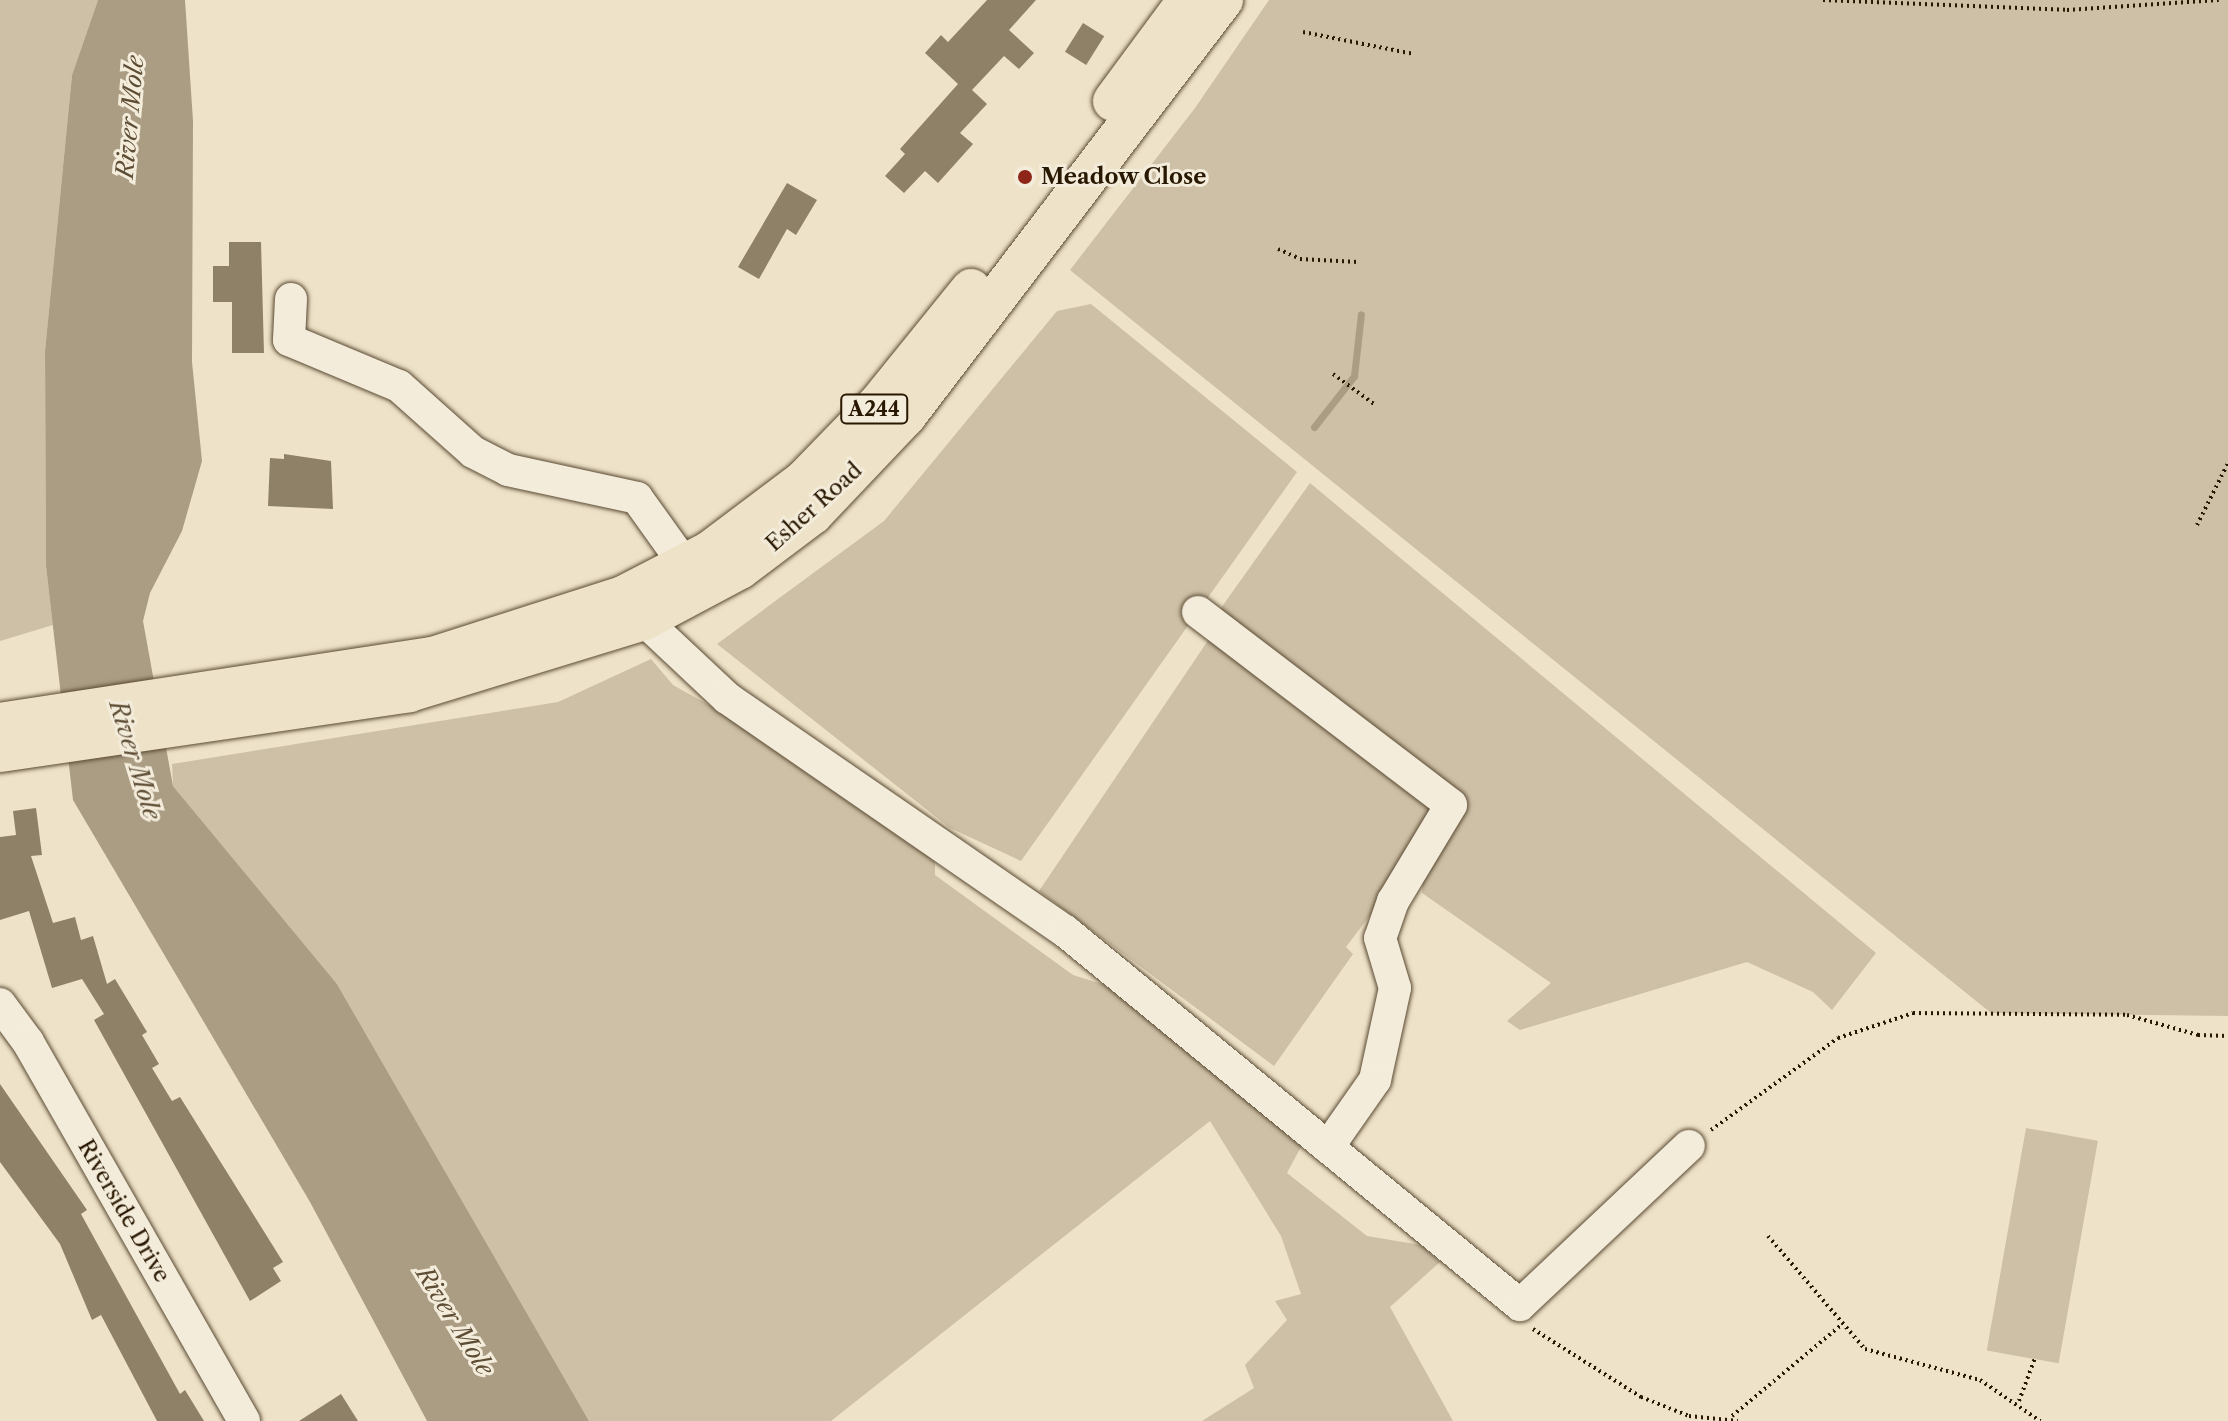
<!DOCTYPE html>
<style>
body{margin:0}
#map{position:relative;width:2228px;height:1421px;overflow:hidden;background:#eee2c8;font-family:"Libre Caslon Text",serif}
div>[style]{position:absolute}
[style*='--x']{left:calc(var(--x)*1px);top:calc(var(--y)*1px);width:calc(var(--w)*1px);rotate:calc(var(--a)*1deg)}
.green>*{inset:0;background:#cdc0a6;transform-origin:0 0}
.water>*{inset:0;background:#ab9d84}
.stream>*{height:7px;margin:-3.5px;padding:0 3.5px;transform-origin:3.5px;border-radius:3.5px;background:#ab9d84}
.building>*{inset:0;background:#8f8168;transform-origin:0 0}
.path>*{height:4px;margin-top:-2px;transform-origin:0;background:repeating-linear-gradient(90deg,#291801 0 2px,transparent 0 6px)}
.roads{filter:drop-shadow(0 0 2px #5a4a33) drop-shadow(0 0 2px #5a4a33)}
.minor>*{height:32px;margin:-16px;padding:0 16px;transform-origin:16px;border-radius:16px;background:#f4ecdb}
.major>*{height:40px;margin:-20px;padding:0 20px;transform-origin:20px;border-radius:20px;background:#eee2c8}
.dots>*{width:22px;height:22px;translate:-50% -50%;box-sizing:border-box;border:4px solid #f4ecdb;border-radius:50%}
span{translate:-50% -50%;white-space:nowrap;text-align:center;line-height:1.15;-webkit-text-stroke:6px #f4ecdb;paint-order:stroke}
.shield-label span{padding:2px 6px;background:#f4ecdb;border:2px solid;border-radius:6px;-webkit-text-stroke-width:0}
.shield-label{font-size:20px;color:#291801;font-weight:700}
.poi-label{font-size:22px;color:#291801;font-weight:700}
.left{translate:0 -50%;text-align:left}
.street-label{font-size:22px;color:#291801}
.water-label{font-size:24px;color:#5d4d35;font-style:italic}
</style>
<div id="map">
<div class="green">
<i style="clip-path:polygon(0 0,98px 0,72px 75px,45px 351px,46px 566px,53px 625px,0 641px)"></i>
<i style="clip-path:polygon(1269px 0,2228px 0,2228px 1016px,1991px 1013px,1070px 270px,1195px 108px)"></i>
<i style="clip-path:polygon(1091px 304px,1297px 472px,1021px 861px,950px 828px,717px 644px,884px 521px,1057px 311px)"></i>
<i style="clip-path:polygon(1310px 483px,1876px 953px,1832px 1010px,1813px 992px,1747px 962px,1520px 1030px,1507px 1021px,1551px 983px,1422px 893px,1423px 872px,1467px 800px,1216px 615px)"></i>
<i style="clip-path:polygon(1211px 636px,1434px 803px,1437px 827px,1346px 947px,1353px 954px,1274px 1066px,1039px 891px)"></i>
<i style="clip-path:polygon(651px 659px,673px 685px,750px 728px,935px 850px,935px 875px,1073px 975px,1111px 987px,1302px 1145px,1287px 1173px,1367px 1236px,1421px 1245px,1440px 1262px,1390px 1307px,1453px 1421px,1202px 1421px,1254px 1388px,1245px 1365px,1287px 1320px,1275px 1301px,1301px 1294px,1281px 1236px,1210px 1121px,831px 1421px,589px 1421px,337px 984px,173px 786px,172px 764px,558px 702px)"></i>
<i style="left:2026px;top:1128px;width:73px;height:226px;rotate:10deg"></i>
</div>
<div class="water">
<i style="clip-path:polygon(98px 0,185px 0,193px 121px,192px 362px,202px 461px,182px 531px,150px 593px,143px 621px,173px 786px,337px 984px,589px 1421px,427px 1421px,310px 1202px,73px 800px,46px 566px,45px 351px,72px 75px)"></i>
</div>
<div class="stream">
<i style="--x:1314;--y:427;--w:65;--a:-51.9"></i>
<i style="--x:1354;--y:376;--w:62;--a:-83.6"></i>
</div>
<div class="building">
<i style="clip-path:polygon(987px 0,1036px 0,1009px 30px,1034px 53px,1019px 69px,1004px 56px,972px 90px,987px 104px,960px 133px,973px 144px,938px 183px,925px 171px,904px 193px,885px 176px,905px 154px,900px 149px,958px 84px,925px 53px,941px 35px,948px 42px)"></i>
<i style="left:1083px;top:23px;width:25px;height:34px;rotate:32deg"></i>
<i style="clip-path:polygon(787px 183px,817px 200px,796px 235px,787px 229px,759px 279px,738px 267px)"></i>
<i style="clip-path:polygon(229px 242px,261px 242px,264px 353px,232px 353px,232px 302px,213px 302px,213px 266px,229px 266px)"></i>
<i style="clip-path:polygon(284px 454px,331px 461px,333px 509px,268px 506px,270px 458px,284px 459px)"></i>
<i style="clip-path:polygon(36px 808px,42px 855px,31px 856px,53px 923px,75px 917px,81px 940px,93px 936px,107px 984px,115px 979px,147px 1032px,142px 1035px,159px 1064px,152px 1068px,172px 1101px,180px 1097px,283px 1262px,273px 1268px,281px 1281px,250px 1301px,94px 1020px,104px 1014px,82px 979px,52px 988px,29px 911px,0 920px,0 837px,16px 835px,13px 811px)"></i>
<i style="clip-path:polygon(0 1084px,87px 1210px,81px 1214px,180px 1394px,185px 1390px,204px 1421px,157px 1421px,101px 1315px,92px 1320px,60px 1244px,0 1162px)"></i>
<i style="clip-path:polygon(341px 1394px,358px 1421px,299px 1421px)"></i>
</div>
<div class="path">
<i style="--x:1823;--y:0;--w:244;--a:2.3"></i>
<i style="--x:2067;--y:10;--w:152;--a:-3.8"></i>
<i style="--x:1303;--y:32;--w:113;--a:11.2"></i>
<i style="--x:1278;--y:249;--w:24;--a:24"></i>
<i style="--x:1300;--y:259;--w:58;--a:3"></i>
<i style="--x:1333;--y:374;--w:51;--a:36.2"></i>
<i style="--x:2197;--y:525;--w:69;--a:-63.4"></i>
<i style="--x:1711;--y:1130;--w:157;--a:-35.9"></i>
<i style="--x:1838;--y:1038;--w:79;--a:-18.4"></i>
<i style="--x:1913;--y:1013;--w:214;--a:0.5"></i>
<i style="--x:2127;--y:1015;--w:74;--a:15.7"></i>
<i style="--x:2198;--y:1035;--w:30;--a:2"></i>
<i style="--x:1768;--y:1236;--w:149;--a:49.4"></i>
<i style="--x:1865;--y:1349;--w:119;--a:15.1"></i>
<i style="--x:1980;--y:1380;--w:73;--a:34.3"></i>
<i style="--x:1533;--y:1329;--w:128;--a:32.2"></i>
<i style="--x:1641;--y:1397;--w:52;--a:21.6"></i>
<i style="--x:1689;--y:1416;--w:49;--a:5.8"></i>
<i style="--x:2019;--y:1401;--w:46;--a:-69.6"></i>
<i style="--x:1732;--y:1416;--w:141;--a:-39.8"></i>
</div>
<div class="roads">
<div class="minor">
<i style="--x:291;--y:299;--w:41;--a:92.8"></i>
<i style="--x:289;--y:340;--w:119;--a:22.7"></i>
<i style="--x:399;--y:386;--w:99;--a:41.7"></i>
<i style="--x:473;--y:452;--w:39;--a:27"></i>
<i style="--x:508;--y:470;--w:132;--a:12.2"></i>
<i style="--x:637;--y:498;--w:82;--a:54.4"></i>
<i style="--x:1198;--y:612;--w:318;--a:37.3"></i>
<i style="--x:1451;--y:805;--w:112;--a:121.1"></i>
<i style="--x:1393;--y:901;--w:39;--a:109"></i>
<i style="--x:1380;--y:938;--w:52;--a:73.3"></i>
<i style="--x:1395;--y:988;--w:94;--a:102.3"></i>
<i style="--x:1375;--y:1080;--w:82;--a:125"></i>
<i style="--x:644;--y:620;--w:114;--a:43.2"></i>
<i style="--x:727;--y:698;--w:411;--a:34.6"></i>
<i style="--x:1065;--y:931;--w:589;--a:39.42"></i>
<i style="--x:1520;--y:1305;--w:232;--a:-43.3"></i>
<i style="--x:0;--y:1004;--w:47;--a:53.6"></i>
<i style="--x:28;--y:1042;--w:436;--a:60.3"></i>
</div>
<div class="major">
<i style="--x:1113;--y:101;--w:124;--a:-53.5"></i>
<i style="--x:0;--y:723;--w:438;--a:-8.7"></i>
<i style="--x:433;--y:657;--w:200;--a:-17.8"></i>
<i style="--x:623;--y:596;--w:98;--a:-27.3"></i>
<i style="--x:710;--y:551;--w:116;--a:-37"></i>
<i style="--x:803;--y:481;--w:107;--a:-45.8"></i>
<i style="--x:878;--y:404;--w:148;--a:-51"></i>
<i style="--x:0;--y:752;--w:413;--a:-8.3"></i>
<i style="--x:409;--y:692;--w:246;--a:-17"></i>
<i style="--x:644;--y:620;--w:109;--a:-28"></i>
<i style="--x:740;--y:569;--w:91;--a:-37"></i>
<i style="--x:813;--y:514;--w:135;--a:-46.5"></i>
<i style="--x:906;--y:416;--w:523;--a:-52.69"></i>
</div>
</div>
<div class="dots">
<i style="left:1025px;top:177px;background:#8f2418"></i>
</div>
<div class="shield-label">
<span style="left:874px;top:409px">A244</span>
</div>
<div class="poi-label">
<span class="left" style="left:1041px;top:177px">Meadow Close</span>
</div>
<div class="street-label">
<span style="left:814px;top:507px;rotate:-42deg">Esher Road</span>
<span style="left:124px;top:1211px;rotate:60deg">Riverside Drive</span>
</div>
<div class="water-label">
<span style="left:130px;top:117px;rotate:-85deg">River Mole</span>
<span style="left:135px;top:760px;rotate:73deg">River Mole</span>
<span style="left:455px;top:1321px;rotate:58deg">River Mole</span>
</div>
</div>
